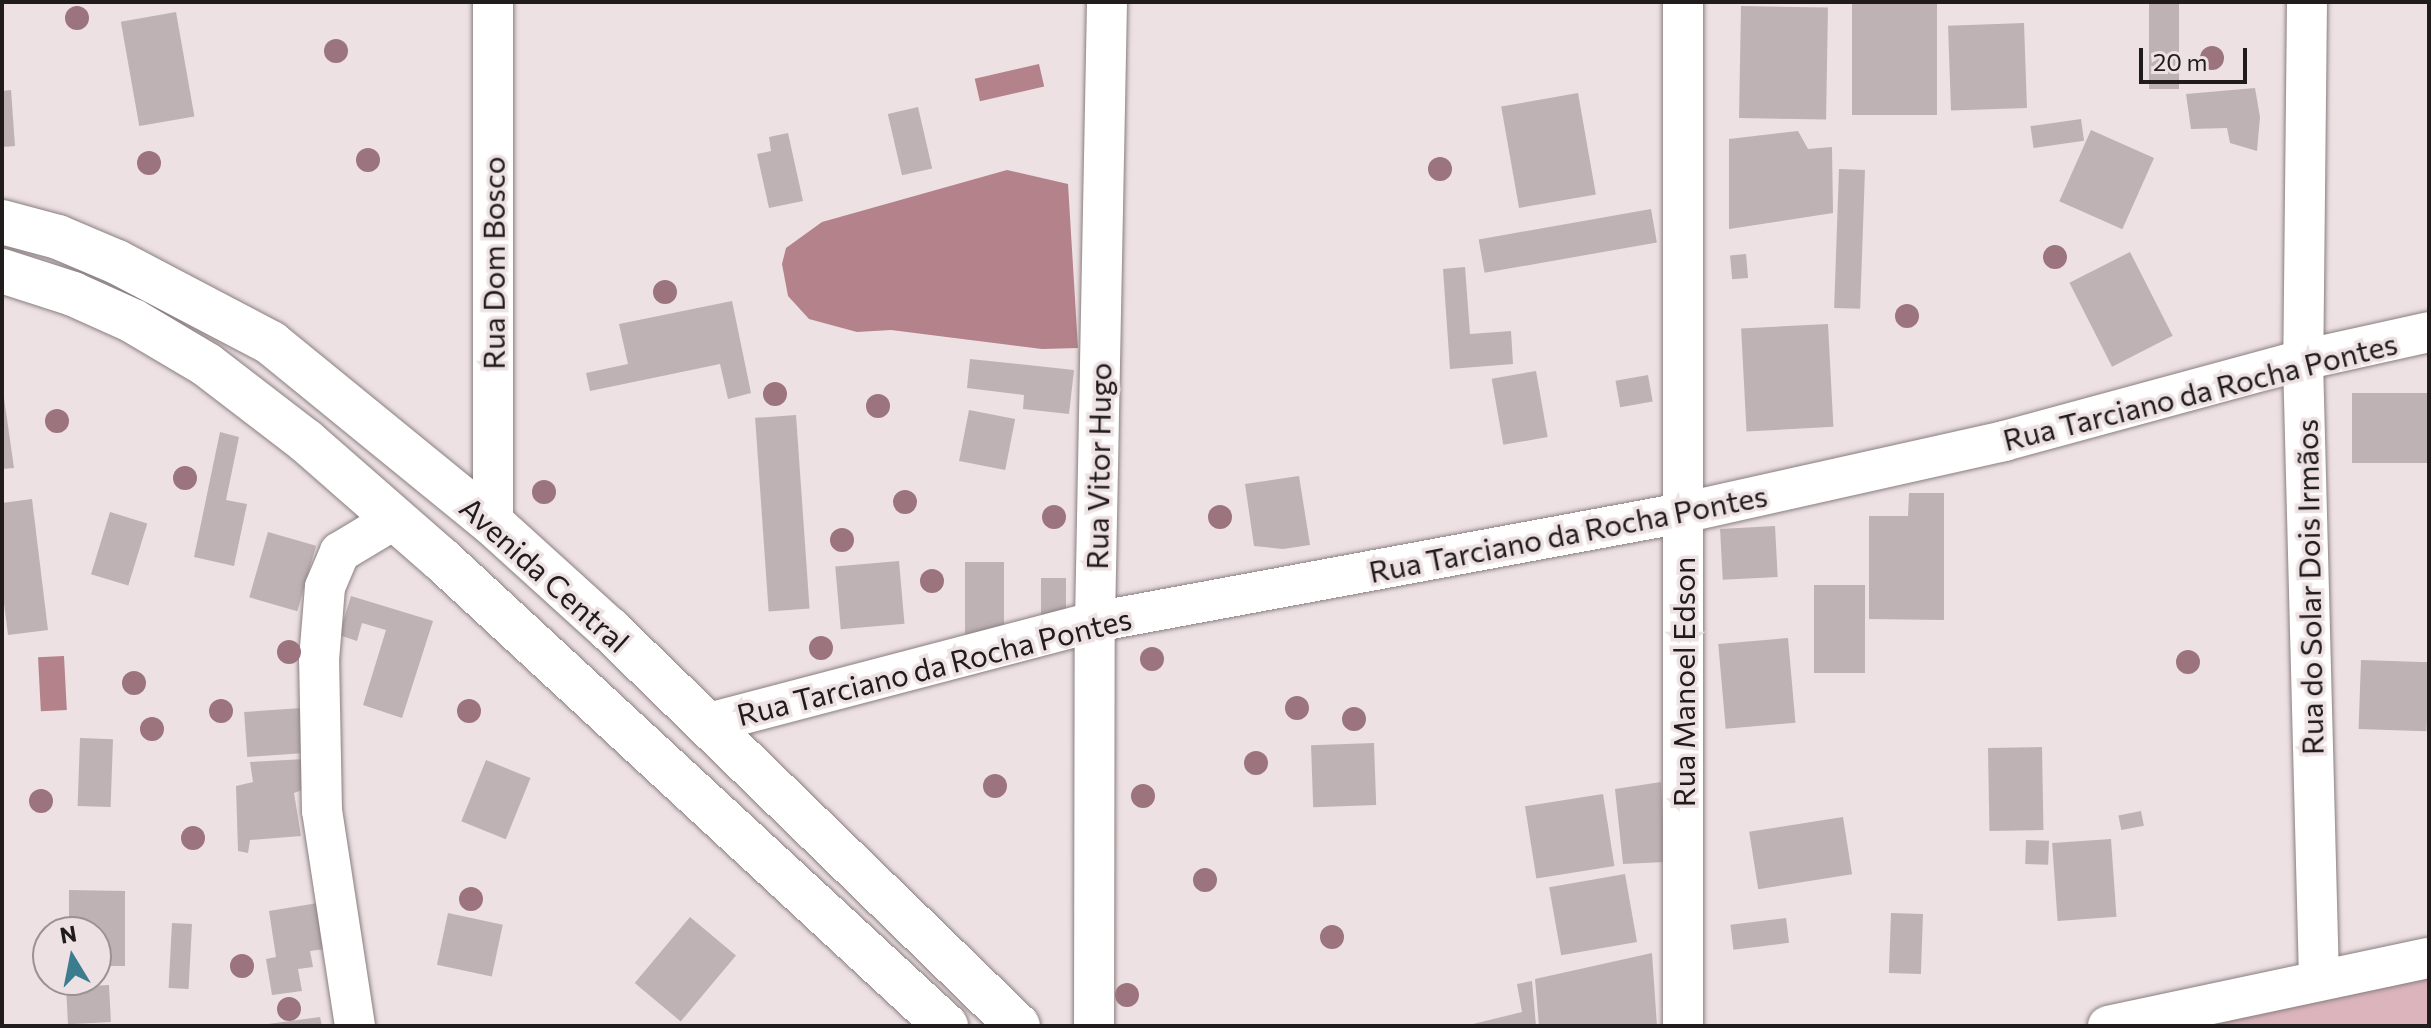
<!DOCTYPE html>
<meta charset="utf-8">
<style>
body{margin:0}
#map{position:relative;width:2431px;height:1028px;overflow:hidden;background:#ede1e3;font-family:Commissioner,sans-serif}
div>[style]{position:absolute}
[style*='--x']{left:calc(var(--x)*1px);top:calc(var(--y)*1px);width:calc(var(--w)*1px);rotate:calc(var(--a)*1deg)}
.green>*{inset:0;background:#dbb5bb}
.water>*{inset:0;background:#b3828a;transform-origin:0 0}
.building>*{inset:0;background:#beb2b4;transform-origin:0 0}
.roads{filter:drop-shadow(0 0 2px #897e80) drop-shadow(0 0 2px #897e80)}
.minor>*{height:40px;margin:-20px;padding:0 20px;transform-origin:20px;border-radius:20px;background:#fff}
.secondary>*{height:44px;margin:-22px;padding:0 22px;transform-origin:22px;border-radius:22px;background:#fff}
.trees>*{width:24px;height:24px;margin:-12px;border-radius:50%;background:#9b747e}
span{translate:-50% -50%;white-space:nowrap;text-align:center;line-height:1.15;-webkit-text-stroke:7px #ede1e3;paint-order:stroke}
.street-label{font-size:30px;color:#201c1c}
.frame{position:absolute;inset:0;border:4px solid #201c1c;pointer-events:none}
.north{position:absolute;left:32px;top:916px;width:80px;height:80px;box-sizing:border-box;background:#ede1e3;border:2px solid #9b9293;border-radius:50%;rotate:350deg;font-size:22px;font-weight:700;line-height:32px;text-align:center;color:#201c1c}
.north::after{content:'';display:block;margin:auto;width:28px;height:36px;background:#3b7d8f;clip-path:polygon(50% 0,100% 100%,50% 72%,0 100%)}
.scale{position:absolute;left:2139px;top:48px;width:108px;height:36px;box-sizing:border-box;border:4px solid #201c1c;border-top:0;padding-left:10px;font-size:24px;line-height:28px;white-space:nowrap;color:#201c1c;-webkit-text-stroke:6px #ede1e3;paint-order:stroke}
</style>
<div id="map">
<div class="green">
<i style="clip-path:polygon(2429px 957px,2429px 1026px,2134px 1026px)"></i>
</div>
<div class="water">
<i style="left:1039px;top:64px;width:23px;height:66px;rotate:77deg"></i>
<i style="clip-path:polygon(1007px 170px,1068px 184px,1078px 348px,1042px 349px,891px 330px,857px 332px,809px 319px,788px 296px,782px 264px,786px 248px,822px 222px)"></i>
<i style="left:64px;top:656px;width:54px;height:26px;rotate:87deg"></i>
</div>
<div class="building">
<i style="left:1852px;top:2px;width:85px;height:113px"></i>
<i style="left:2149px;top:2px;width:30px;height:87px"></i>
<i style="left:1741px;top:6px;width:87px;height:112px;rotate:1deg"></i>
<i style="left:176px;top:12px;width:106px;height:56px;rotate:80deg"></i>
<i style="left:2024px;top:23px;width:85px;height:76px;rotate:88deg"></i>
<i style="clip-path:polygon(2255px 88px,2260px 117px,2257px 151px,2230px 143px,2227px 128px,2191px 129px,2186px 94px)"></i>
<i style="clip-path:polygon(11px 90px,15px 146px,2px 147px,2px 91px)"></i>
<i style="left:1578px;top:93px;width:103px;height:78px;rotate:80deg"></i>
<i style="left:918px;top:107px;width:63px;height:31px;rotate:77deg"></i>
<i style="left:2081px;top:119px;width:22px;height:51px;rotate:82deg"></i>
<i style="left:2091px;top:130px;width:69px;height:78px;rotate:24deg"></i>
<i style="clip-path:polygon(1798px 131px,1808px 149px,1832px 147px,1833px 213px,1729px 229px,1729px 139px)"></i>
<i style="clip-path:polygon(788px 133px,803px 201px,769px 208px,757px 154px,771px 151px,769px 137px)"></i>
<i style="left:1839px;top:169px;width:26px;height:139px;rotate:2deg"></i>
<i style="left:1651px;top:209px;width:34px;height:175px;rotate:80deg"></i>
<i style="left:2130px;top:252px;width:94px;height:68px;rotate:63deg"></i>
<i style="left:1746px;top:254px;width:24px;height:16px;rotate:85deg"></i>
<i style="clip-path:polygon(1465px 267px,1470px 334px,1511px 331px,1513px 364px,1450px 369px,1443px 269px)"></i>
<i style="clip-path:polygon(732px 301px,751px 393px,728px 399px,720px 364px,590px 391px,586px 373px,628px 364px,619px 324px)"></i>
<i style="left:1828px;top:324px;width:103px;height:87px;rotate:87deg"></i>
<i style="clip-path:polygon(970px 359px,1074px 370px,1069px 414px,1023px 409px,1024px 395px,967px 388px)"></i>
<i style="left:1536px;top:371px;width:67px;height:45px;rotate:80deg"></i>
<i style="left:1648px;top:375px;width:27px;height:33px;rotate:80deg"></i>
<i style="clip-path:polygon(2px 384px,14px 468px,2px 469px)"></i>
<i style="left:2429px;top:393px;width:70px;height:77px;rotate:90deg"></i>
<i style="left:969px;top:410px;width:47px;height:52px;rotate:11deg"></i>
<i style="left:796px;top:415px;width:194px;height:41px;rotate:86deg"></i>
<i style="clip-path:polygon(220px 432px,239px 437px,226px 500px,247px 504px,234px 566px,194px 557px)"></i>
<i style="clip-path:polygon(1299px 476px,1310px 545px,1283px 549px,1254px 546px,1245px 484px)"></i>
<i style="clip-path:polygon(1909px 493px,1944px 493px,1944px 620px,1869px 619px,1869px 516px,1908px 516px)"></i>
<i style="clip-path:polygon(32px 499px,48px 630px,8px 635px,2px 587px,2px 503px)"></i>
<i style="left:110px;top:512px;width:39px;height:65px;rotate:17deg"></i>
<i style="left:1775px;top:526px;width:51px;height:55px;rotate:87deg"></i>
<i style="left:268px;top:532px;width:50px;height:68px;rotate:16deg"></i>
<i style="left:899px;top:561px;width:63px;height:64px;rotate:85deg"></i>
<i style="left:965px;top:562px;width:39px;height:80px"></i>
<i style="left:1041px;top:578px;width:25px;height:47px"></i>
<i style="left:1865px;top:585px;width:88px;height:51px;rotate:90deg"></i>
<i style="clip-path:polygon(351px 596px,433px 621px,402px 718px,363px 705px,386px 630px,362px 623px,357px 641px,339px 635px)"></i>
<i style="left:1788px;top:638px;width:85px;height:70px;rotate:85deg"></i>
<i style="left:2361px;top:660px;width:68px;height:69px;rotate:2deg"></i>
<i style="left:302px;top:708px;width:45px;height:58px;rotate:86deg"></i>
<i style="left:80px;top:738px;width:33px;height:68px;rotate:2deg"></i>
<i style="left:1374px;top:743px;width:62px;height:63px;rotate:88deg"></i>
<i style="left:2042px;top:747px;width:83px;height:54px;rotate:89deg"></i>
<i style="clip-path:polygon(305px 759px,305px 789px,294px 793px,301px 836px,250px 840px,248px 853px,238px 851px,236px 786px,253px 782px,250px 762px)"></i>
<i style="left:486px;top:760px;width:48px;height:66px;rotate:22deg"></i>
<i style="clip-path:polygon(1661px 782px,1665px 862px,1623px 864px,1615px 789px)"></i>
<i style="left:1603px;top:794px;width:73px;height:79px;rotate:81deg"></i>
<i style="left:2141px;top:811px;width:15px;height:23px;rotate:79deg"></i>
<i style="left:1843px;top:817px;width:58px;height:95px;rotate:81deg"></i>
<i style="left:2111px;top:839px;width:78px;height:59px;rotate:86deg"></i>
<i style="left:2026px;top:840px;width:23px;height:24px;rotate:2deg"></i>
<i style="left:1625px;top:874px;width:69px;height:77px;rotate:80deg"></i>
<i style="clip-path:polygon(69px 890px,125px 891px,125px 966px,96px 966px,96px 932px,69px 932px)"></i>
<i style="clip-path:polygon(324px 902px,332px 948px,310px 951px,313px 967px,298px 969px,302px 991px,272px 995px,266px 959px,276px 957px,269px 911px)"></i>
<i style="left:448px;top:913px;width:56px;height:53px;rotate:12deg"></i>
<i style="left:1891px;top:913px;width:32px;height:60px;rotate:2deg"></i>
<i style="left:690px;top:917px;width:60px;height:86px;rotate:40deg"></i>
<i style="left:1786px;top:918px;width:25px;height:56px;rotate:83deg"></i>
<i style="left:172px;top:923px;width:20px;height:65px;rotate:3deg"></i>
<i style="clip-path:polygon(1652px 953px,1657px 1026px,1539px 1026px,1535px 979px)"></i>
<i style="clip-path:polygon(1532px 981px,1536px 1026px,1465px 1026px,1522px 1012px,1517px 984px)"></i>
<i style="left:109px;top:985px;width:37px;height:43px;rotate:87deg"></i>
<i style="clip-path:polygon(320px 1017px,322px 1026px,268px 1026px,268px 1024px)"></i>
</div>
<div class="roads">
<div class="minor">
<i style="--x:493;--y:2;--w:522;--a:90"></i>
<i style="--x:1683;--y:2;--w:1024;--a:90"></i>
<i style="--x:2307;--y:2;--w:358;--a:90.6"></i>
<i style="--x:2303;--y:360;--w:619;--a:88.52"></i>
<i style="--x:705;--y:724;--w:403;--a:-14.7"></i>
<i style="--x:1095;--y:622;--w:597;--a:-10.52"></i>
<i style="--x:1682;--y:513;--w:330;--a:-12.6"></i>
<i style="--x:2004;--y:441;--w:310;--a:-15.2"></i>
<i style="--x:2303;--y:360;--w:129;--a:-12.5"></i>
<i style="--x:355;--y:1026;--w:218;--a:-98.7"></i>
<i style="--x:322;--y:811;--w:151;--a:-91.1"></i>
<i style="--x:319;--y:660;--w:73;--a:-85.3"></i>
<i style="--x:325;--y:587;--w:38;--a:-67"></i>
<i style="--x:340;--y:552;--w:64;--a:-31"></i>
<i style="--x:1094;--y:1026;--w:404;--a:-89.9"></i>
<i style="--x:1095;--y:622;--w:620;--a:-88.89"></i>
<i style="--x:2108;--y:1026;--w:328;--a:-12"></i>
</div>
<div class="secondary">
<i style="--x:2;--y:222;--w:58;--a:15"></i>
<i style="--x:58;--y:237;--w:64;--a:23"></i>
<i style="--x:117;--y:262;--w:174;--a:27.7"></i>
<i style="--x:271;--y:343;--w:286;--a:39.2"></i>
<i style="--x:493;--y:524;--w:156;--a:42.2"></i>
<i style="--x:609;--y:629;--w:570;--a:44.15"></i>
<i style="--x:2;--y:271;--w:75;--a:17.9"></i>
<i style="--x:73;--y:294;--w:66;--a:24.2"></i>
<i style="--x:133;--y:321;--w:86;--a:30.7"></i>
<i style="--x:207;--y:365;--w:125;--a:37.5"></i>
<i style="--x:306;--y:441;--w:179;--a:41.2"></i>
<i style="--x:441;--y:559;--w:688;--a:42.76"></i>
</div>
</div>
<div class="trees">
<i style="left:77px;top:18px"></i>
<i style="left:336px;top:51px"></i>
<i style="left:2212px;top:58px"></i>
<i style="left:368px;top:160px"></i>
<i style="left:149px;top:163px"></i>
<i style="left:1440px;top:169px"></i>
<i style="left:2055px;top:257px"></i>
<i style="left:665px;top:292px"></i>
<i style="left:1907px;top:316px"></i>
<i style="left:775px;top:394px"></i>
<i style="left:878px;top:406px"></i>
<i style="left:57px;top:421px"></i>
<i style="left:185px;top:478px"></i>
<i style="left:544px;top:492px"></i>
<i style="left:905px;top:502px"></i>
<i style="left:1054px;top:517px"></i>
<i style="left:1220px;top:517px"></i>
<i style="left:842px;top:540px"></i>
<i style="left:932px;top:581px"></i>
<i style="left:821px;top:648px"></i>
<i style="left:289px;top:652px"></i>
<i style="left:1152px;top:659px"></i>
<i style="left:2188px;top:662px"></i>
<i style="left:134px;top:683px"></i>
<i style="left:1297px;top:708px"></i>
<i style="left:221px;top:711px"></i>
<i style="left:469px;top:711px"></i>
<i style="left:1354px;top:719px"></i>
<i style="left:152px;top:729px"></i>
<i style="left:1256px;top:763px"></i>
<i style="left:995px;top:786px"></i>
<i style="left:1143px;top:796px"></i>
<i style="left:41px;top:801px"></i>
<i style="left:193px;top:838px"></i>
<i style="left:1205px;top:880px"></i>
<i style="left:471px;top:899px"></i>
<i style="left:1332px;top:937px"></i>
<i style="left:242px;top:966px"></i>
<i style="left:1127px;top:995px"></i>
<i style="left:289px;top:1009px"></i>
</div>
<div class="street-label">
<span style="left:493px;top:263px;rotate:-90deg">Rua Dom Bosco</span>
<span style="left:2200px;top:391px;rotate:-14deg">Rua Tarciano da Rocha Pontes</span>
<span style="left:1098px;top:466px;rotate:-89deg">Rua Vitor Hugo</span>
<span style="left:1568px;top:533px;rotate:-11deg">Rua Tarciano da Rocha Pontes</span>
<span style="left:545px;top:574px;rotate:42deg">Avenida Central</span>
<span style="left:2309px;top:587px;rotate:-91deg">Rua do Solar Dois Irmãos</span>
<span style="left:934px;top:666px;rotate:-14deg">Rua Tarciano da Rocha Pontes</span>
<span style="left:1683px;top:682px;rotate:-90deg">Rua Manoel Edson</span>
</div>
<div class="frame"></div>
<div class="north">N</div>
<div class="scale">20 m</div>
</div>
